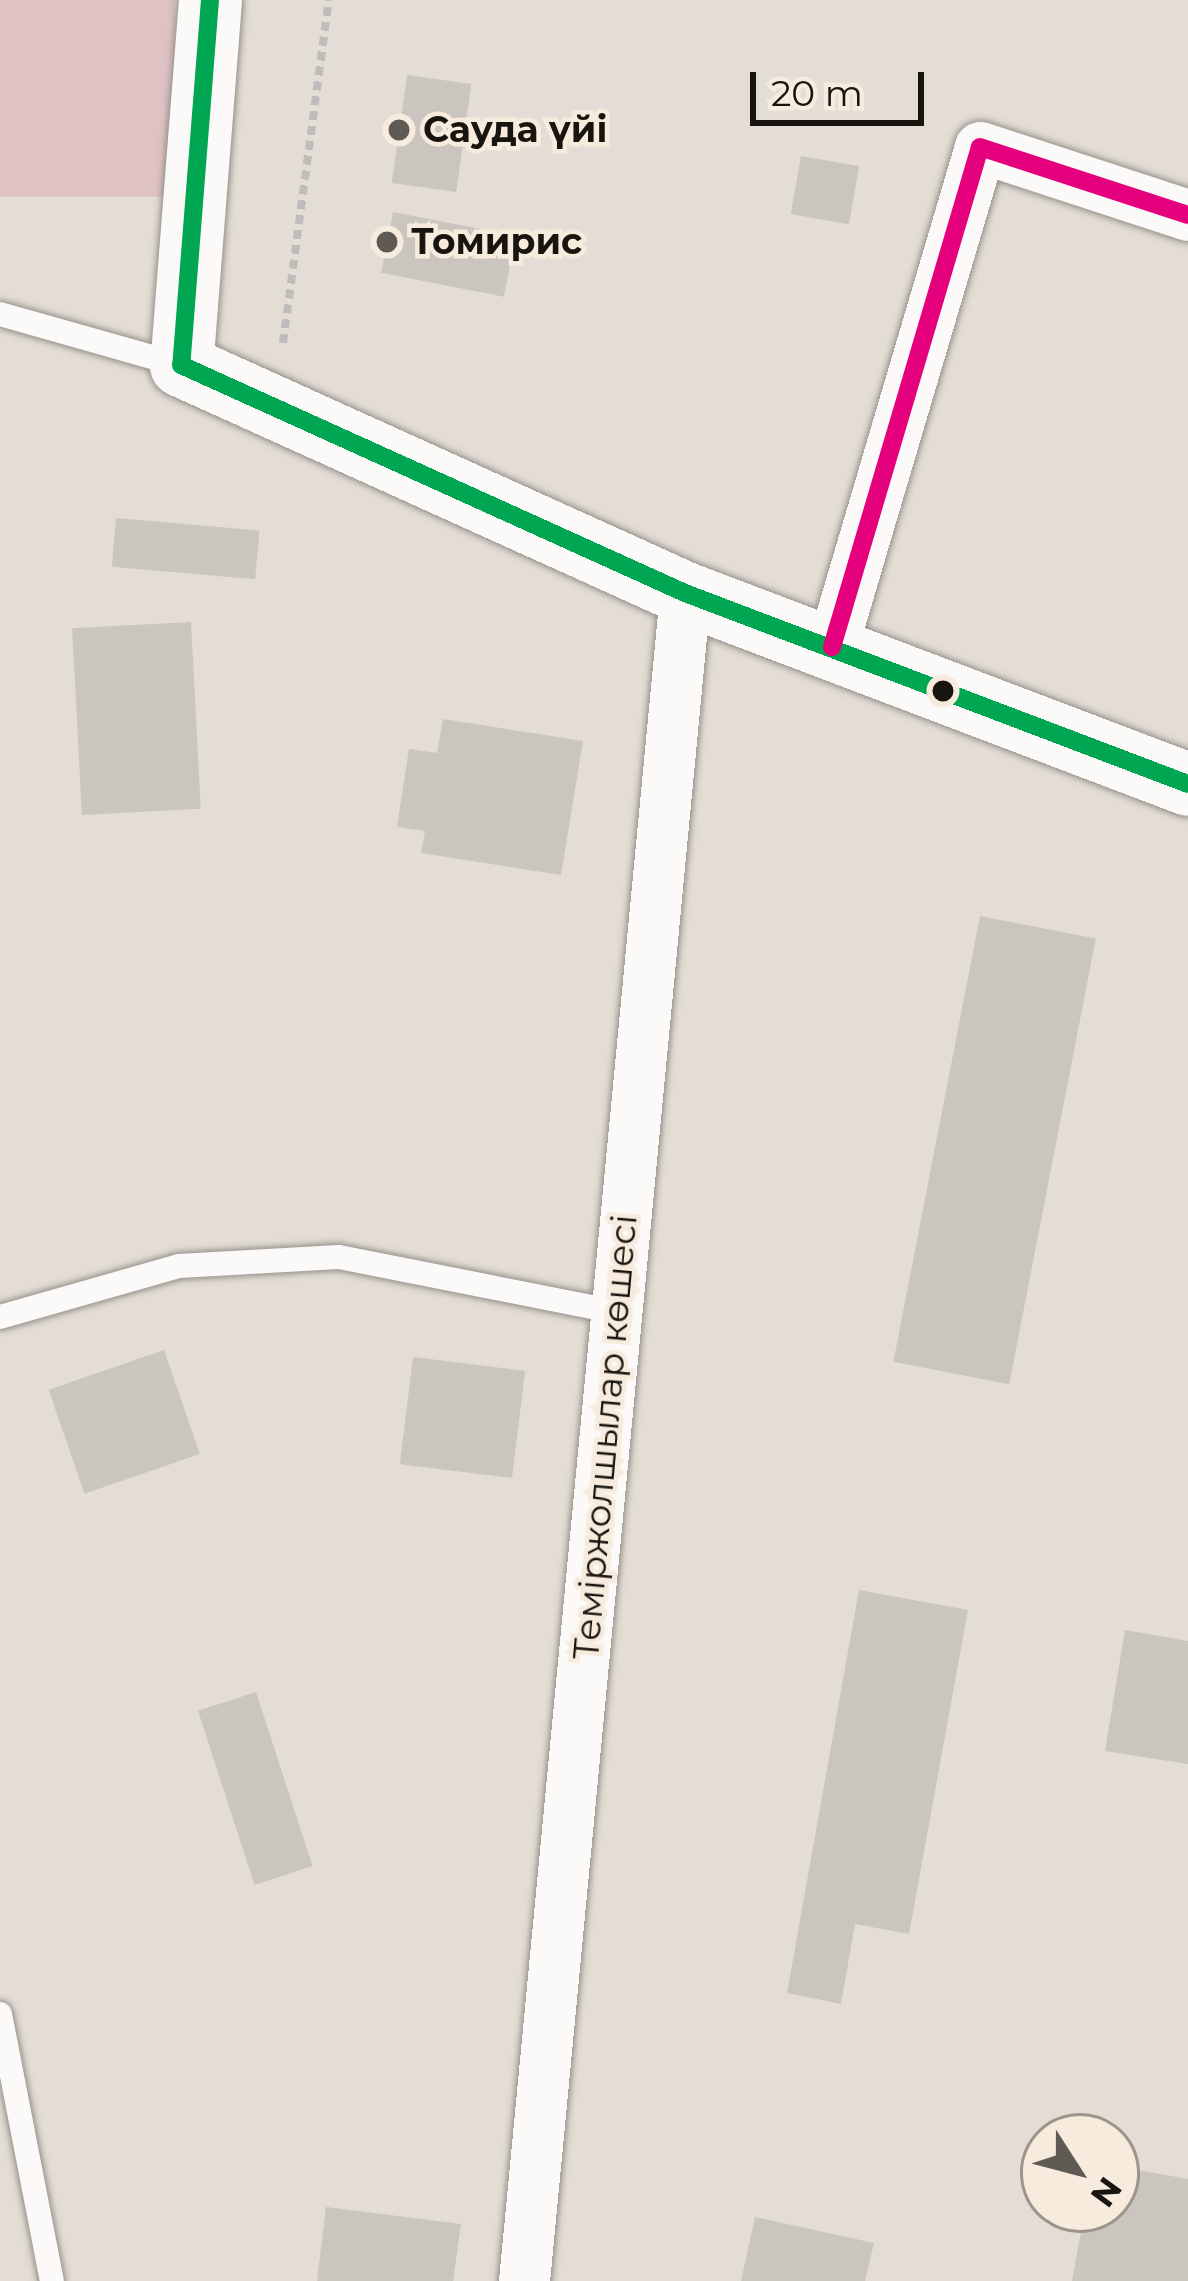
<!DOCTYPE html>
<meta charset="utf-8">
<style>
body{margin:0}
#map{position:relative;width:1188px;height:2281px;overflow:hidden;background:#e3ddd5;font-family:Montserrat,sans-serif}
div>[style]{position:absolute}
[style*='--x']{left:calc(var(--x)*1px);top:calc(var(--y)*1px);width:calc(var(--w)*1px);rotate:calc(var(--a)*1deg)}
.green>*{inset:0;background:#dfc2c3;transform-origin:0 0}
.building>*{inset:0;background:#cbc5c0;transform-origin:0 0}
.path>*{height:8px;margin-top:-4px;transform-origin:0;background:repeating-linear-gradient(90deg,#bfbdbb 0 9px,transparent 0 15px)}
.roads{filter:drop-shadow(0 0 3px #97928c) drop-shadow(0 0 3px #97928c)}
.service>*{height:24px;margin:-12px;padding:0 12px;transform-origin:12px;border-radius:12px;background:#fbfaf9}
.minor>*{height:51px;margin:-25.5px;padding:0 25.5px;transform-origin:25.5px;border-radius:25.5px;background:#fbfaf9}
.tertiary>*{height:63px;margin:-31.5px;padding:0 31.5px;transform-origin:31.5px;border-radius:31.5px;background:#fbfaf9}
.bus-1>*{height:18px;margin:-9px;padding:0 9px;transform-origin:9px;border-radius:9px;background:#00a651}
.bus-2>*{height:18px;margin:-9px;padding:0 9px;transform-origin:9px;border-radius:9px;background:#e5007d}
.dots>*{width:33px;height:33px;translate:-50% -50%;box-sizing:border-box;border:6px solid #f6ebdc;border-radius:50%}
span{translate:-50% -50%;white-space:nowrap;text-align:center;line-height:1.15;-webkit-text-stroke:9px #f6ebdc;paint-order:stroke}
.poi-label{font-size:36px;color:#18140f;font-weight:700}
.left{translate:0 -50%;text-align:left}
.street-label{font-size:36px;color:#18140f}
.north{position:absolute;left:1020px;top:2113px;width:120px;height:120px;box-sizing:border-box;background:#f6ebdc;border:3px solid #9d958a;border-radius:50%;rotate:126deg;font-size:33px;font-weight:700;line-height:48px;text-align:center;color:#18140f}
.north::after{content:'';display:block;margin:auto;width:42px;height:54px;background:#5f5a54;clip-path:polygon(50% 0,100% 100%,50% 72%,0 100%)}
.scale{position:absolute;left:750px;top:72px;width:174px;height:54px;box-sizing:border-box;border:6px solid #18140f;border-top:0;padding-left:15px;font-size:36px;line-height:42px;white-space:nowrap;color:#18140f;-webkit-text-stroke:9px #f6ebdc;paint-order:stroke}
</style>
<div id="map">
<div class="green">
<i style="left:0;top:0;width:175px;height:197px"></i>
</div>
<div class="building">
<i style="left:407px;top:75px;width:65px;height:109px;rotate:8deg"></i>
<i style="left:801px;top:156px;width:59px;height:59px;rotate:10deg"></i>
<i style="left:393px;top:212px;width:125px;height:62px;rotate:11deg"></i>
<i style="left:116px;top:518px;width:144px;height:49px;rotate:5deg"></i>
<i style="left:191px;top:622px;width:187px;height:119px;rotate:87deg"></i>
<i style="clip-path:polygon(443px 719px,583px 741px,561px 875px,421px 853px,425px 831px,397px 827px,409px 749px,437px 753px)"></i>
<i style="left:980px;top:916px;width:118px;height:454px;rotate:11deg"></i>
<i style="left:164px;top:1350px;width:110px;height:122px;rotate:71deg"></i>
<i style="left:413px;top:1357px;width:113px;height:108px;rotate:7deg"></i>
<i style="clip-path:polygon(859px 1590px,968px 1610px,909px 1934px,855px 1924px,841px 2004px,787px 1993px)"></i>
<i style="clip-path:polygon(1125px 1630px,1188px 1641px,1188px 1764px,1105px 1751px)"></i>
<i style="left:256px;top:1692px;width:183px;height:61px;rotate:72deg"></i>
<i style="clip-path:polygon(1116px 2166px,1188px 2179px,1188px 2281px,1072px 2281px,1085px 2209px,1116px 2209px)"></i>
<i style="clip-path:polygon(326px 2207px,461px 2224px,453px 2281px,317px 2281px)"></i>
<i style="clip-path:polygon(755px 2217px,874px 2243px,865px 2281px,741px 2281px)"></i>
</div>
<div class="path">
<i style="--x:283;--y:343;--w:346;--a:-82.4"></i>
</div>
<div class="roads">
<div class="service">
<i style="--x:0;--y:314;--w:184;--a:15.8"></i>
<i style="--x:0;--y:1317;--w:186;--a:-15.9"></i>
<i style="--x:179;--y:1266;--w:160;--a:-3.2"></i>
<i style="--x:339;--y:1257;--w:282;--a:11.2"></i>
<i style="--x:0;--y:2014;--w:272;--a:79"></i>
</div>
<div class="minor">
<i style="--x:832;--y:647;--w:521;--a:-73.51"></i>
<i style="--x:980;--y:147;--w:219;--a:18.1"></i>
<i style="--x:524;--y:2281;--w:1696;--a:-84.55"></i>
</div>
<div class="tertiary">
<i style="--x:210;--y:0;--w:366;--a:94.5"></i>
<i style="--x:181;--y:365;--w:553;--a:24.34"></i>
<i style="--x:685;--y:593;--w:538;--a:20.79"></i>
</div>
</div>
<div class="bus-1">
<i style="--x:210;--y:0;--w:366;--a:94.5"></i>
<i style="--x:181;--y:365;--w:553;--a:24.34"></i>
<i style="--x:685;--y:593;--w:538;--a:20.79"></i>
</div>
<div class="bus-2">
<i style="--x:832;--y:647;--w:521;--a:-73.51"></i>
<i style="--x:980;--y:147;--w:219;--a:18.1"></i>
</div>
<div class="dots">
<i style="left:399px;top:130px;background:#5f5a54"></i>
<i style="left:387px;top:242px;background:#5f5a54"></i>
<i style="left:943px;top:691px;background:#18140f"></i>
</div>
<div class="poi-label">
<span class="left" style="left:423px;top:130px">Сауда үйі</span>
<span class="left" style="left:411px;top:242px">Томирис</span>
</div>
<div class="street-label">
<span style="left:605px;top:1437px;rotate:-85deg">Теміржолшылар көшесі</span>
</div>
<div class="north">N</div>
<div class="scale">20 m</div>
</div>
